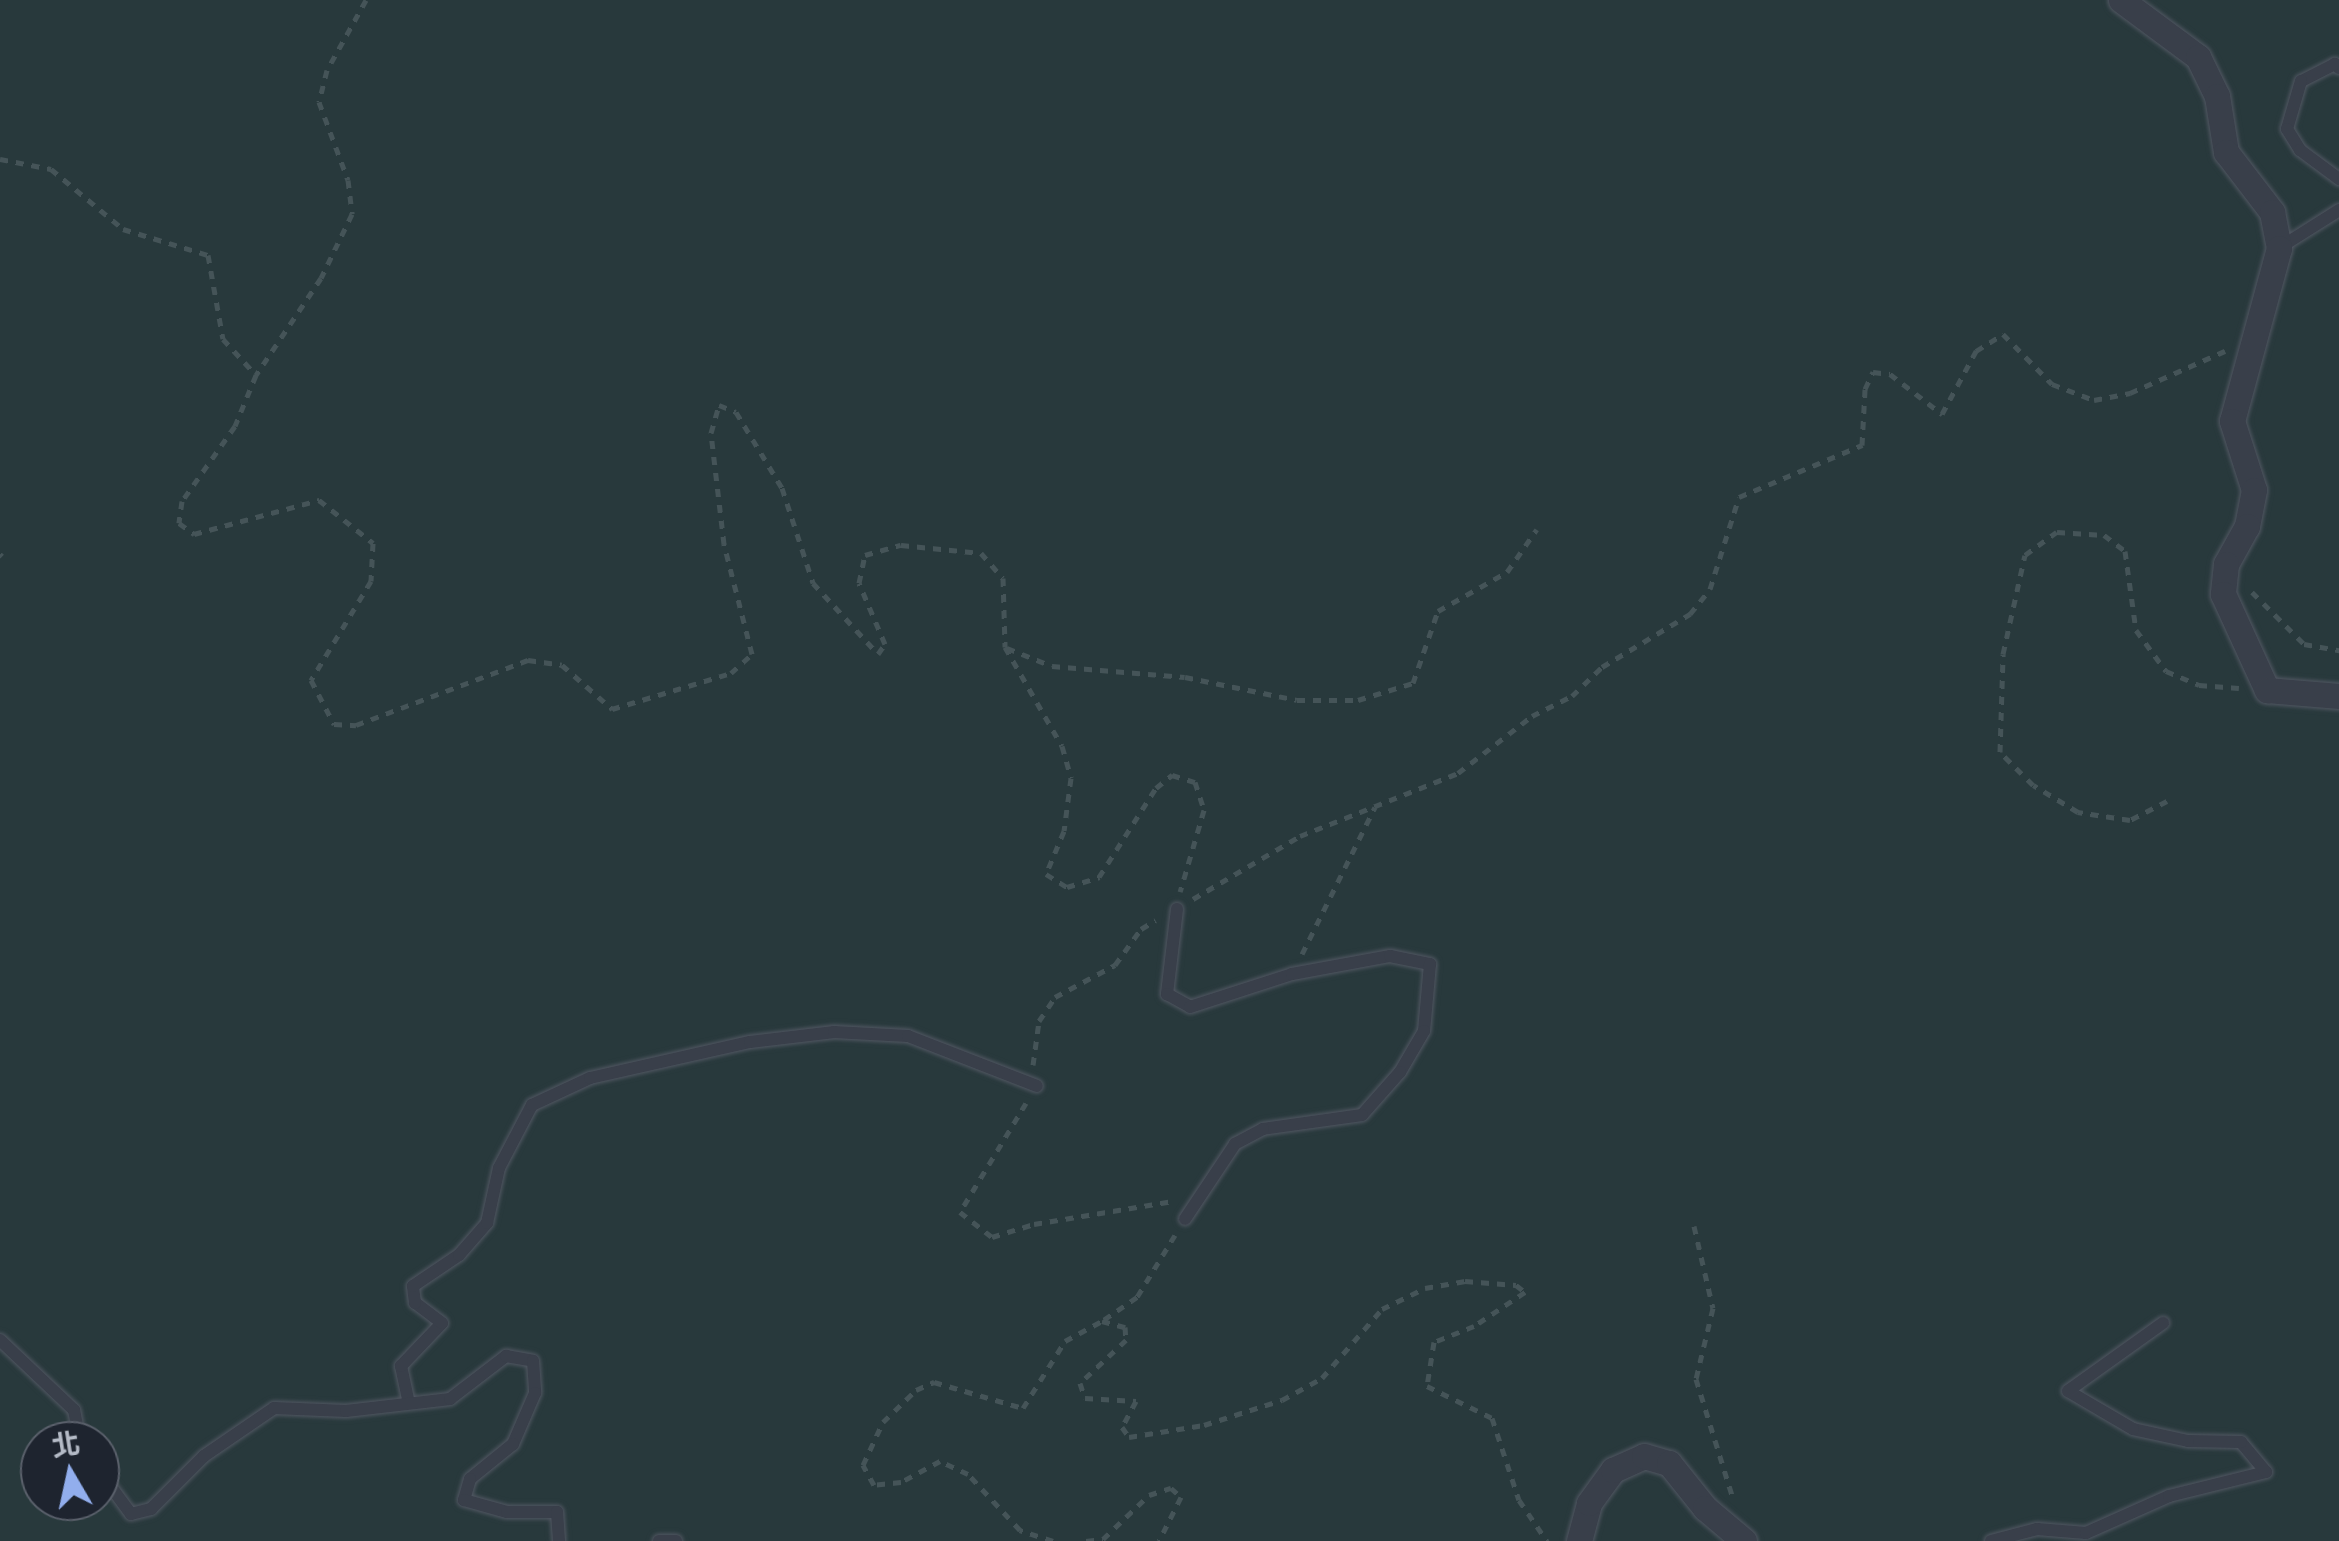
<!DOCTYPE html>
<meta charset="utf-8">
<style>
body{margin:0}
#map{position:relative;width:2339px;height:1541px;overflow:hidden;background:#252c3a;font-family:Lato,"Noto Sans TC",sans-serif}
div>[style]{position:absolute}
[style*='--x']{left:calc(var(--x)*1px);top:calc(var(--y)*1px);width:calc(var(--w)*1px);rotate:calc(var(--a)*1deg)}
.green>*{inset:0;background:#28393c}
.path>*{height:5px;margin-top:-2.5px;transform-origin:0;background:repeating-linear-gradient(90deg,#455458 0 8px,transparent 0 16px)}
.roads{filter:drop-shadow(0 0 2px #515762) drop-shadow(0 0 2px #515762)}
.service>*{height:12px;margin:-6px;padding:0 6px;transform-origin:6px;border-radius:6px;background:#393f4a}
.minor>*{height:25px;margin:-12.5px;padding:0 12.5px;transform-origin:12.5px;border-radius:12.5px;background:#393f4a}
span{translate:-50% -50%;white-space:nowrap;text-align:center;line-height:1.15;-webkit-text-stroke:10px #1e242f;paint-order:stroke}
.north{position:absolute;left:20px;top:1421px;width:100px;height:100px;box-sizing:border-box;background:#1e242f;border:2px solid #5a606b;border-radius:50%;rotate:351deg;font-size:28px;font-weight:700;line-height:40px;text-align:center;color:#b4bac6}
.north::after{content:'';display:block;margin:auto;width:35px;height:45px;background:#92aeed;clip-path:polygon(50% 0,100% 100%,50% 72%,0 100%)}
</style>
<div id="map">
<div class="green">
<i style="clip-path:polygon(evenodd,0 0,2339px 0,2339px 1541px,0 1541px,0 0,40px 1441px,100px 1441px,100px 1501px,40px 1501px,40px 1441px)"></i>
</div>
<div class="path">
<i style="--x:366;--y:0;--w:80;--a:119.1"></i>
<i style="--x:327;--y:70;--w:33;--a:104"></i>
<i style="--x:319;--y:102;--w:83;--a:69.6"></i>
<i style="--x:348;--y:180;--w:34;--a:83"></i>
<i style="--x:352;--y:214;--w:71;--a:115.8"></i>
<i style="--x:321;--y:278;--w:117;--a:123.8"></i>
<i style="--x:256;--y:375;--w:55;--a:112.4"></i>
<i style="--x:235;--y:426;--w:92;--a:125.2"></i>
<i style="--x:182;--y:501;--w:22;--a:98"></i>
<i style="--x:179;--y:523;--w:19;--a:36"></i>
<i style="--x:194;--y:534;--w:130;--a:-15.2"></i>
<i style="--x:319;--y:500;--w:69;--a:38.5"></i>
<i style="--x:373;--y:543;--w:38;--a:93"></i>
<i style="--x:371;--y:581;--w:116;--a:121.2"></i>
<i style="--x:311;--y:680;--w:50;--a:62.4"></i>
<i style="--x:334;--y:724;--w:22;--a:3"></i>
<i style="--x:356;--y:725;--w:184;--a:-20.7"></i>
<i style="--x:528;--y:660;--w:34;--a:8"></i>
<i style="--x:562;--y:665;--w:67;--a:41.3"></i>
<i style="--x:612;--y:709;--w:124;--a:-16.8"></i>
<i style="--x:731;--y:673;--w:28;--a:-42"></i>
<i style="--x:752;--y:654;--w:114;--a:-104.3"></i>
<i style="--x:724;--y:544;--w:112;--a:-96.7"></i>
<i style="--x:711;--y:433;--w:29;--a:-74"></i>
<i style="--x:719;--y:405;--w:18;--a:22"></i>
<i style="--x:736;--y:412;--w:89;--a:58.8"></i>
<i style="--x:782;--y:488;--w:100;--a:71.9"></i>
<i style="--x:813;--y:583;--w:96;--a:47.5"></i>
<i style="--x:878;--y:654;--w:12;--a:-55"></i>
<i style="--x:885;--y:644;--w:66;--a:-113.1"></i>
<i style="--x:859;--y:583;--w:29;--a:-78"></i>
<i style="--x:865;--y:555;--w:37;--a:-16"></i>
<i style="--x:901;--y:545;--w:80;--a:5.7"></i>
<i style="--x:981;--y:553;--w:33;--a:49"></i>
<i style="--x:1003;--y:578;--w:69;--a:88.3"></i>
<i style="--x:1005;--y:647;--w:114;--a:60.1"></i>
<i style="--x:1062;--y:746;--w:33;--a:74"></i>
<i style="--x:1071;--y:778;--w:53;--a:97.5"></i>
<i style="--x:1064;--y:831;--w:47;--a:112.7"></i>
<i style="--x:1046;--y:874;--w:25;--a:32"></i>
<i style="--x:1067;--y:887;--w:34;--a:-17"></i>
<i style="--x:1099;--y:877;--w:106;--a:-57.4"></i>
<i style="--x:1156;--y:788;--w:21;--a:-39"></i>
<i style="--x:1172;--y:775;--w:24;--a:17"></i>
<i style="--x:1195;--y:782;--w:29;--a:72"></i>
<i style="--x:1204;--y:810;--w:85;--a:106.3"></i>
<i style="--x:0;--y:159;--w:52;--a:11.1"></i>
<i style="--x:51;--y:169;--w:94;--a:39.8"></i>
<i style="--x:123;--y:229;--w:89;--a:17"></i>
<i style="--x:208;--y:255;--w:85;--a:79.9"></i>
<i style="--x:223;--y:339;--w:49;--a:47.5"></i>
<i style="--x:0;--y:554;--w:3;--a:45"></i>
<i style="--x:2252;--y:592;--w:74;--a:45"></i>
<i style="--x:2304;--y:644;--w:36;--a:10"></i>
<i style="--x:1007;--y:648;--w:48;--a:21.8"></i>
<i style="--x:1052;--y:666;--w:133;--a:4.7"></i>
<i style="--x:1185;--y:677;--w:114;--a:11.6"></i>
<i style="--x:1297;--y:700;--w:61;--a:0"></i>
<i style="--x:1358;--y:700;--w:58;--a:-17.2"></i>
<i style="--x:1413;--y:683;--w:76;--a:-70.9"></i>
<i style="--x:1438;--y:611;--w:79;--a:-29.5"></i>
<i style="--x:1507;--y:572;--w:52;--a:-55.1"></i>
<i style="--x:2167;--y:801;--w:42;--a:152.8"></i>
<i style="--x:2130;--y:820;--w:53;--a:-171.3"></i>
<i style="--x:2078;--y:812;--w:52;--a:-149"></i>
<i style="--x:2033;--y:785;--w:47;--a:-135"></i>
<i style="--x:2000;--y:752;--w:98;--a:-88.2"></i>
<i style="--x:2003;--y:654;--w:101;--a:-77.5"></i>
<i style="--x:2025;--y:555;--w:39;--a:-36"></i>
<i style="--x:2057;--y:532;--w:47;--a:3.7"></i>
<i style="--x:2104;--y:535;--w:26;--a:37"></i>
<i style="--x:2125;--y:551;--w:80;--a:82.1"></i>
<i style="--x:2136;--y:630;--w:51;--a:53.8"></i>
<i style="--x:2166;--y:671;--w:36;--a:23"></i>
<i style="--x:2199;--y:685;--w:40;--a:4.3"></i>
<i style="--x:1193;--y:899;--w:124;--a:-30.5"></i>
<i style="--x:1300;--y:836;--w:170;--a:-21.7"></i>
<i style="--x:1458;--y:773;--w:93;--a:-37.6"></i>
<i style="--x:1532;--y:716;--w:45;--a:-26.6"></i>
<i style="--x:1572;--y:696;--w:42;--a:-44"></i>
<i style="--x:1602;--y:667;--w:103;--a:-31.1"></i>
<i style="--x:1690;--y:614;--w:32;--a:-51"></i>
<i style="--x:1710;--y:589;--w:96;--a:-72.5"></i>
<i style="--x:1739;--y:497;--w:134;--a:-22.9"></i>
<i style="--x:1862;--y:445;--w:56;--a:-86.9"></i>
<i style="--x:1865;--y:389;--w:19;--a:-65"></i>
<i style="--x:1873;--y:372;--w:17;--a:7"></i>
<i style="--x:1890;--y:374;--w:66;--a:37.6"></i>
<i style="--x:1942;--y:414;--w:72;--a:-61.6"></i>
<i style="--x:1976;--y:351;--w:32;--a:-32"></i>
<i style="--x:2003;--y:334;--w:70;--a:45.6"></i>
<i style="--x:2052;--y:384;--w:45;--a:20.9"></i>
<i style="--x:2094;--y:400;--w:37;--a:-11"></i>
<i style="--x:2130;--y:393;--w:104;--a:-23.9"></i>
<i style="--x:1302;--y:954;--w:164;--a:-63.6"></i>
<i style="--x:1033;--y:1065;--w:44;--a:-82.2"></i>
<i style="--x:1039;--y:1021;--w:29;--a:-56"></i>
<i style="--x:1055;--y:997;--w:68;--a:-28.1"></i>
<i style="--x:1115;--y:965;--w:44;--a:-54.2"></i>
<i style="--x:1141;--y:929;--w:17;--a:-31"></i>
<i style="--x:1026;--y:1103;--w:127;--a:121.2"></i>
<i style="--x:960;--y:1212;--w:41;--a:38"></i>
<i style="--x:992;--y:1237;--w:44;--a:-17.2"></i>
<i style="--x:1034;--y:1224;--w:141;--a:-9.4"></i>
<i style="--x:1694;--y:1226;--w:84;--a:77"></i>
<i style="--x:1713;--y:1308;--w:73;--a:103.5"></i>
<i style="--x:1696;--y:1379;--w:121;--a:72.8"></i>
<i style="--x:1175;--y:1235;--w:73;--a:121.5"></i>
<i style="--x:1137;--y:1297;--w:42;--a:145.6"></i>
<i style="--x:1102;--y:1321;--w:24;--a:15"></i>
<i style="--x:1125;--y:1327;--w:13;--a:86"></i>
<i style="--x:1126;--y:1340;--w:63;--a:136.9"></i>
<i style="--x:1080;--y:1383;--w:16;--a:72"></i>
<i style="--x:1085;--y:1398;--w:51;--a:3.4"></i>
<i style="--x:1136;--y:1401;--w:30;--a:118"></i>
<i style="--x:1122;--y:1427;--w:12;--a:55"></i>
<i style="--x:1129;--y:1437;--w:76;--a:-9.1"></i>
<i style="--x:1204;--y:1425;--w:82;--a:-17.8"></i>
<i style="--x:1282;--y:1400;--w:46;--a:-28.8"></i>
<i style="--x:1322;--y:1378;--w:91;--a:-49"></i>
<i style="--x:1382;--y:1309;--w:48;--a:-26"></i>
<i style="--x:1425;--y:1288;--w:41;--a:-9.9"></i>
<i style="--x:1465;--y:1281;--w:51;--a:4.5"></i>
<i style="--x:1516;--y:1285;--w:11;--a:38"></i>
<i style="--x:1525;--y:1292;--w:61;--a:146.3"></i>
<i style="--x:1474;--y:1326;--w:43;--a:158.2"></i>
<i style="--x:1434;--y:1342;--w:45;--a:99"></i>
<i style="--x:1427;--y:1386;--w:72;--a:26.2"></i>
<i style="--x:1492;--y:1418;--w:86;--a:71.8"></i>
<i style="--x:1519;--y:1500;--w:50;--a:55.7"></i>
<i style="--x:1053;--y:1541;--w:35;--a:-162"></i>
<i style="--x:1020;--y:1530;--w:76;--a:-132.9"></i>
<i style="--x:968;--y:1474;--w:31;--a:-155"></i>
<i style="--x:940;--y:1461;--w:44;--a:151.7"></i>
<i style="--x:901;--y:1482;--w:27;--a:174"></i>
<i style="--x:874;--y:1485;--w:23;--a:-119"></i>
<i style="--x:863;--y:1465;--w:47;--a:-65.1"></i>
<i style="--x:883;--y:1422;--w:46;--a:-44.1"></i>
<i style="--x:916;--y:1390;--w:20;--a:-24"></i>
<i style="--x:934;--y:1382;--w:93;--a:16.3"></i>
<i style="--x:1023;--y:1408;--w:79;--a:-57.9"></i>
<i style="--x:1065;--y:1341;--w:42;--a:-28.4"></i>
<i style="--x:1086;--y:1541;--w:17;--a:-7"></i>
<i style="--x:1103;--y:1539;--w:64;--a:-43.7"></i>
<i style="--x:1149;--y:1495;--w:23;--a:-18"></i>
<i style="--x:1171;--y:1488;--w:13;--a:42"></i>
<i style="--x:1181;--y:1497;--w:49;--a:116.6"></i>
</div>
<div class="roads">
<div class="service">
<i style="--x:2339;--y:68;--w:6;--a:-135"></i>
<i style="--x:2335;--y:64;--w:38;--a:153"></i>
<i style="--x:2301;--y:81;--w:50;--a:106.3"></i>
<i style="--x:2287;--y:129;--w:25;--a:58"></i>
<i style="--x:2300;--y:150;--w:49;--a:36.6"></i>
<i style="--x:2279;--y:248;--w:71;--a:-32.3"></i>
<i style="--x:1177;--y:909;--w:86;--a:96.7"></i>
<i style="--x:1167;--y:994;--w:26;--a:29"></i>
<i style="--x:1190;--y:1007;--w:107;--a:-17.9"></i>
<i style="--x:1292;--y:974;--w:100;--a:-10.4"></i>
<i style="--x:1390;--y:956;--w:41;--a:11.3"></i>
<i style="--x:1430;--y:964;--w:67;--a:95.1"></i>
<i style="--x:1424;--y:1031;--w:48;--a:120.3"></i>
<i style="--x:1400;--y:1072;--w:57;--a:131.5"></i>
<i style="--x:1362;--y:1115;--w:100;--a:172"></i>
<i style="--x:1263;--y:1129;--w:32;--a:152"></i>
<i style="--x:1235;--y:1144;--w:90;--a:123.7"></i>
<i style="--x:0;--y:1340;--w:102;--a:43.4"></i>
<i style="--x:74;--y:1410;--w:32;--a:79"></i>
<i style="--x:408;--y:1399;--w:34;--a:-102"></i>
<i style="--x:401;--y:1366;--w:59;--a:-46.4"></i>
<i style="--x:442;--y:1323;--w:34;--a:-143"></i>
<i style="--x:415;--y:1303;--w:17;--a:-97"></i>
<i style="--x:413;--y:1286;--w:55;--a:-34"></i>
<i style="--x:459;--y:1255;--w:43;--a:-48.8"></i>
<i style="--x:487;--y:1223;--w:56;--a:-77.7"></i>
<i style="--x:499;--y:1168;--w:71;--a:-62.4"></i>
<i style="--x:532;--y:1105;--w:64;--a:-25"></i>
<i style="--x:590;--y:1078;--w:164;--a:-12.7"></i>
<i style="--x:750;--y:1042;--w:85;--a:-6.8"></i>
<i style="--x:834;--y:1032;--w:74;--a:3.1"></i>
<i style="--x:908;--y:1036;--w:138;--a:21.2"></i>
<i style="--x:100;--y:1472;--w:52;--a:53.6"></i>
<i style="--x:131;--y:1514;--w:21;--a:-14"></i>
<i style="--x:151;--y:1509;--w:75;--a:-45"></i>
<i style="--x:204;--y:1456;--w:85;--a:-34.4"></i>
<i style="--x:274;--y:1408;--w:72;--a:2.4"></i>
<i style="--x:346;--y:1411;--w:105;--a:-6.6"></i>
<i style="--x:450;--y:1399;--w:71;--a:-37.5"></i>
<i style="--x:506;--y:1356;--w:27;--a:10"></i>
<i style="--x:533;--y:1361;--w:32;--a:86"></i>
<i style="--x:535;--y:1393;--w:56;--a:113.3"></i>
<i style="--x:513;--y:1444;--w:55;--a:140.9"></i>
<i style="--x:470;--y:1479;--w:22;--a:106"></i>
<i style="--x:464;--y:1500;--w:45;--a:15.6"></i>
<i style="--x:507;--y:1512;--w:50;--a:0"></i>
<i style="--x:557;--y:1512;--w:29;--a:86"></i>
<i style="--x:659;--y:1541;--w:17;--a:0"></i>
<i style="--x:1991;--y:1541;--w:48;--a:-14.6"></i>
<i style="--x:2037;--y:1529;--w:49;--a:4.7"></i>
<i style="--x:2086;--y:1533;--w:91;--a:-24"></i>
<i style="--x:2169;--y:1496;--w:100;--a:-13.9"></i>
<i style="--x:2266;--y:1472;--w:39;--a:-130"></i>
<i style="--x:2241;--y:1442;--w:53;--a:-178.9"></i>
<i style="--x:2188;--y:1441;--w:56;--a:-167.7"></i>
<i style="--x:2133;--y:1429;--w:75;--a:-149.7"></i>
<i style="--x:2068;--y:1391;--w:117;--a:-35.6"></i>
</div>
<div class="minor">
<i style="--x:2121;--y:0;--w:96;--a:36.5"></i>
<i style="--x:2198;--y:57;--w:43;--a:64"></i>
<i style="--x:2217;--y:96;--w:57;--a:80.9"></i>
<i style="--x:2226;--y:152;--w:76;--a:52.5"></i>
<i style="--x:2272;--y:212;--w:37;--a:79"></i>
<i style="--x:2279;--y:248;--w:179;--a:105.2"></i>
<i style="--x:2232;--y:421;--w:72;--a:72.3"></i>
<i style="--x:2254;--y:490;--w:37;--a:101"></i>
<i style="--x:2247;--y:526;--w:43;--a:118.9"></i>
<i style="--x:2226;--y:564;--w:30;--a:96"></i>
<i style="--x:2223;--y:594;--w:106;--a:65.4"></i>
<i style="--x:2267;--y:690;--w:72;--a:4.8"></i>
<i style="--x:1579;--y:1541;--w:39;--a:-75"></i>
<i style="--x:1589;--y:1503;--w:41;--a:-54"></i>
<i style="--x:1613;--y:1470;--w:34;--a:-24"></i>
<i style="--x:1644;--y:1456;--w:26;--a:16"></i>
<i style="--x:1669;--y:1463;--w:58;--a:51.3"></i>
<i style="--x:1705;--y:1508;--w:51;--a:40.2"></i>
</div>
</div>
<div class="north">北</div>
</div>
